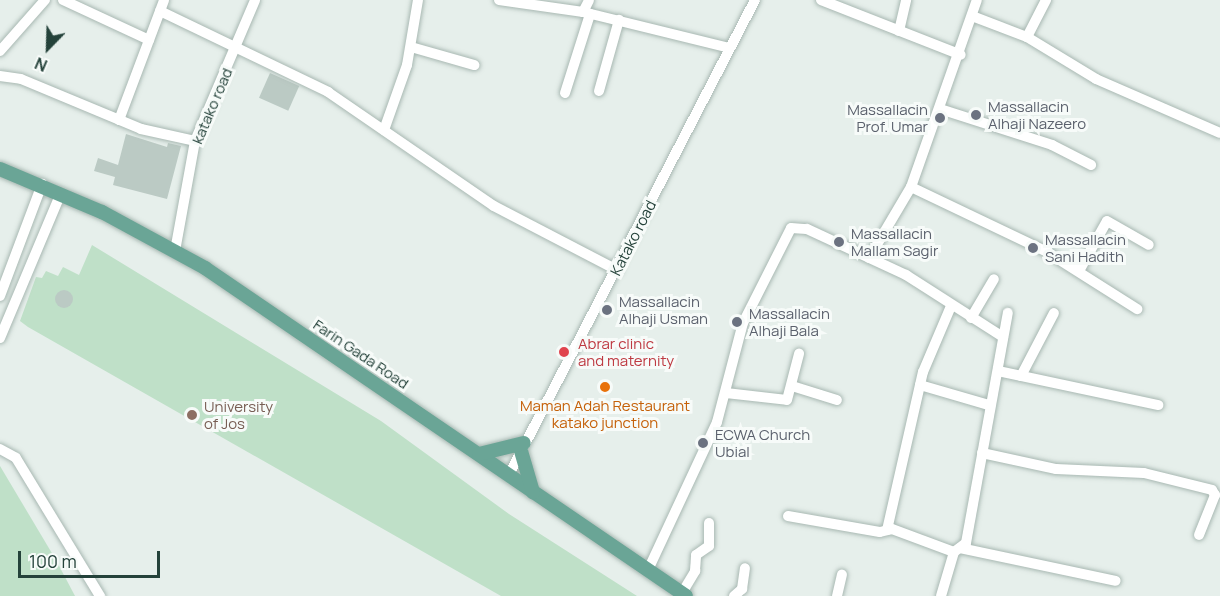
<!DOCTYPE html>
<style>
body{margin:0}
#map{position:relative;width:1220px;height:596px;overflow:hidden;background:#e6efeb;font-family:Manrope,sans-serif}
div>[style]{position:absolute}
[style*='--x']{left:calc(var(--x)*1px);top:calc(var(--y)*1px);width:calc(var(--w)*1px);rotate:calc(var(--a)*1deg)}
.green>*{inset:0;background:#bfe0c8}
.building>*{inset:0;background:#bbcac4;transform-origin:0 0}
.round{border-radius:50%}
.roads{filter:drop-shadow(0 0 2px #a8b8b2) drop-shadow(0 0 2px #a8b8b2)}
.minor>*{height:10px;margin:-5px;padding:0 5px;transform-origin:5px;border-radius:5px;background:#fff}
.major>*{height:14px;margin:-7px;padding:0 7px;transform-origin:7px;border-radius:7px;background:#6aa596}
.dots>*{width:16px;height:16px;translate:-50% -50%;box-sizing:border-box;border:3px solid #f7fbf9;border-radius:50%}
span{translate:-50% -50%;white-space:nowrap;text-align:center;line-height:1.15;-webkit-text-stroke:6px #f7fbf9;paint-order:stroke}
.street-label{font-size:15px;color:#24423a}
.worship-label{font-size:15px;color:#5b616d}
.left{translate:0 -50%;text-align:left}
.right{translate:-100% -50%;text-align:right}
.health-label{font-size:15px;color:#be3a42}
.food-label{font-size:15px;color:#c56008}
.education-label{font-size:15px;color:#785e54}
.north{position:absolute;left:18px;top:18px;width:60px;height:60px;-webkit-text-stroke:4px #f7fbf9;paint-order:stroke;rotate:203deg;font-size:16px;font-weight:700;line-height:24px;text-align:center;color:#24423a}
.north::after{content:'';display:block;margin:auto;width:21px;height:27px;background:#24423a;clip-path:polygon(50% 0,100% 100%,50% 72%,0 100%)}
.scale{position:absolute;left:18px;top:551px;width:142px;height:27px;box-sizing:border-box;border:3px solid #24423a;border-top:0;padding-left:8px;font-size:18px;line-height:21px;white-space:nowrap;color:#24423a;-webkit-text-stroke:4px #f7fbf9;paint-order:stroke}
</style>
<div id="map">
<div class="green">
<i style="clip-path:polygon(92px 245px,381px 421px,509px 514px,637px 596px,501px 596px,28px 327px,20px 321px,36px 277px,42px 278px,46px 271px,58px 276px,63px 267px,79px 275px)"></i>
<i style="clip-path:polygon(0 466px,56px 560px,75px 596px,0 596px)"></i>
</div>
<div class="building">
<i style="left:270px;top:73px;width:32px;height:27px;rotate:24deg"></i>
<i style="clip-path:polygon(126px 134px,167px 147px,168px 143px,181px 146px,167px 199px,113px 185px,115px 177px,94px 171px,98px 158px,118px 165px)"></i>
<i class="round" style="left:55px;top:290px;width:18px;height:18px"></i>
</div>
<div class="roads">
<div class="minor">
<i style="--x:63;--y:0;--w:95;--a:24.9"></i>
<i style="--x:499;--y:0;--w:85;--a:8.1"></i>
<i style="--x:583;--y:12;--w:151;--a:13.8"></i>
<i style="--x:821;--y:0;--w:150;--a:21.4"></i>
<i style="--x:160;--y:11;--w:187;--a:25.7"></i>
<i style="--x:328;--y:92;--w:201;--a:34.5"></i>
<i style="--x:494;--y:206;--w:139;--a:27.5"></i>
<i style="--x:583;--y:12;--w:13;--a:-63"></i>
<i style="--x:972;--y:16;--w:59;--a:20.9"></i>
<i style="--x:1027;--y:37;--w:81;--a:31.3"></i>
<i style="--x:1096;--y:79;--w:135;--a:23.5"></i>
<i style="--x:899;--y:31;--w:32;--a:-77"></i>
<i style="--x:1027;--y:37;--w:42;--a:-62.8"></i>
<i style="--x:411;--y:47;--w:66;--a:15.9"></i>
<i style="--x:0;--y:51;--w:68;--a:-48.6"></i>
<i style="--x:0;--y:76;--w:21;--a:8"></i>
<i style="--x:21;--y:79;--w:130;--a:22.6"></i>
<i style="--x:141;--y:129;--w:55;--a:12.5"></i>
<i style="--x:599;--y:91;--w:74;--a:-74.3"></i>
<i style="--x:565;--y:93;--w:83;--a:-72.4"></i>
<i style="--x:940;--y:109;--w:118;--a:17.8"></i>
<i style="--x:1052;--y:145;--w:44;--a:27.1"></i>
<i style="--x:119;--y:120;--w:128;--a:-69.4"></i>
<i style="--x:384;--y:130;--w:69;--a:-70.5"></i>
<i style="--x:407;--y:65;--w:66;--a:-80.4"></i>
<i style="--x:911;--y:187;--w:151;--a:25.5"></i>
<i style="--x:1047;--y:252;--w:107;--a:32.3"></i>
<i style="--x:175;--y:251;--w:112;--a:-79.7"></i>
<i style="--x:195;--y:141;--w:153;--a:-66.9"></i>
<i style="--x:869;--y:258;--w:82;--a:-59.4"></i>
<i style="--x:911;--y:187;--w:198;--a:-70.6"></i>
<i style="--x:1079;--y:271;--w:57;--a:-60.8"></i>
<i style="--x:1107;--y:221;--w:48;--a:29.7"></i>
<i style="--x:0;--y:296;--w:120;--a:-69.4"></i>
<i style="--x:971;--y:318;--w:45;--a:-59.5"></i>
<i style="--x:0;--y:338;--w:157;--a:-67.2"></i>
<i style="--x:998;--y:371;--w:164;--a:12"></i>
<i style="--x:1021;--y:376;--w:71;--a:-62.4"></i>
<i style="--x:920;--y:385;--w:72;--a:16.2"></i>
<i style="--x:792;--y:386;--w:47;--a:17.3"></i>
<i style="--x:726;--y:393;--w:61;--a:6.5"></i>
<i style="--x:787;--y:400;--w:48;--a:-75.4"></i>
<i style="--x:0;--y:449;--w:18;--a:29"></i>
<i style="--x:16;--y:458;--w:162;--a:58.7"></i>
<i style="--x:982;--y:453;--w:76;--a:12.2"></i>
<i style="--x:1056;--y:469;--w:88;--a:2.6"></i>
<i style="--x:1144;--y:473;--w:70;--a:14"></i>
<i style="--x:1212;--y:490;--w:6;--a:59"></i>
<i style="--x:1215;--y:495;--w:43;--a:111.8"></i>
<i style="--x:509;--y:475;--w:535;--a:-62.62"></i>
<i style="--x:788;--y:516;--w:93;--a:9.9"></i>
<i style="--x:880;--y:532;--w:12;--a:-14"></i>
<i style="--x:892;--y:529;--w:66;--a:20.4"></i>
<i style="--x:887;--y:530;--w:162;--a:-77.2"></i>
<i style="--x:923;--y:372;--w:72;--a:-67"></i>
<i style="--x:960;--y:548;--w:159;--a:11.9"></i>
<i style="--x:648;--y:570;--w:163;--a:-65"></i>
<i style="--x:717;--y:422;--w:102;--a:-75.3"></i>
<i style="--x:743;--y:323;--w:106;--a:-63.2"></i>
<i style="--x:791;--y:228;--w:16;--a:4"></i>
<i style="--x:807;--y:229;--w:109;--a:24.9"></i>
<i style="--x:906;--y:275;--w:115;--a:32.6"></i>
<i style="--x:682;--y:593;--w:26;--a:-59"></i>
<i style="--x:695;--y:571;--w:16;--a:-86"></i>
<i style="--x:696;--y:555;--w:16;--a:-35"></i>
<i style="--x:709;--y:546;--w:23;--a:-90"></i>
<i style="--x:734;--y:596;--w:11;--a:-41"></i>
<i style="--x:742;--y:589;--w:21;--a:-82"></i>
<i style="--x:837;--y:596;--w:22;--a:-77"></i>
<i style="--x:941;--y:596;--w:46;--a:-73.5"></i>
<i style="--x:954;--y:552;--w:15;--a:-37"></i>
<i style="--x:966;--y:543;--w:234;--a:-79.7"></i>
</div>
<div class="major">
<i style="--x:0;--y:169;--w:111;--a:22.9"></i>
<i style="--x:102;--y:212;--w:117;--a:28.5"></i>
<i style="--x:205;--y:268;--w:582;--a:34.29"></i>
<i style="--x:521;--y:451;--w:43;--a:73.7"></i>
<i style="--x:479;--y:454;--w:46;--a:-13.7"></i>
</div>
</div>
<div class="dots">
<i style="left:976px;top:115px;background:#6b7280"></i>
<i style="left:940px;top:118px;background:#6b7280"></i>
<i style="left:839px;top:242px;background:#6b7280"></i>
<i style="left:1033px;top:248px;background:#6b7280"></i>
<i style="left:607px;top:310px;background:#6b7280"></i>
<i style="left:737px;top:322px;background:#6b7280"></i>
<i style="left:564px;top:352px;background:#e0444e"></i>
<i style="left:605px;top:387px;background:#e8710a"></i>
<i style="left:192px;top:415px;background:#8d6e63"></i>
<i style="left:703px;top:443px;background:#6b7280"></i>
</div>
<div class="street-label">
<span style="left:212px;top:106px;rotate:-67deg">katako road</span>
<span style="left:633px;top:238px;rotate:-63deg">Katako road</span>
<span style="left:361px;top:354px;rotate:34deg">Farin Gada Road</span>
</div>
<div class="worship-label">
<span class="left" style="left:988px;top:115px">Massallacin<br>Alhaji Nazeero</span>
<span class="right" style="left:928px;top:118px">Massallacin<br>Prof. Umar</span>
<span class="left" style="left:851px;top:242px">Massallacin<br>Mallam Sagir</span>
<span class="left" style="left:1045px;top:248px">Massallacin<br>Sani Hadith</span>
<span class="left" style="left:619px;top:310px">Massallacin<br>Alhaji Usman</span>
<span class="left" style="left:749px;top:322px">Massallacin<br>Alhaji Bala</span>
<span class="left" style="left:715px;top:443px">ECWA Church<br>Ubial</span>
</div>
<div class="health-label">
<span class="left" style="left:578px;top:352px">Abrar clinic<br>and maternity</span>
</div>
<div class="food-label">
<span style="left:605px;top:414px">Maman Adah Restaurant<br>katako junction</span>
</div>
<div class="education-label">
<span class="left" style="left:204px;top:415px">University<br>of Jos</span>
</div>
<div class="north">N</div>
<div class="scale">100 m</div>
</div>
